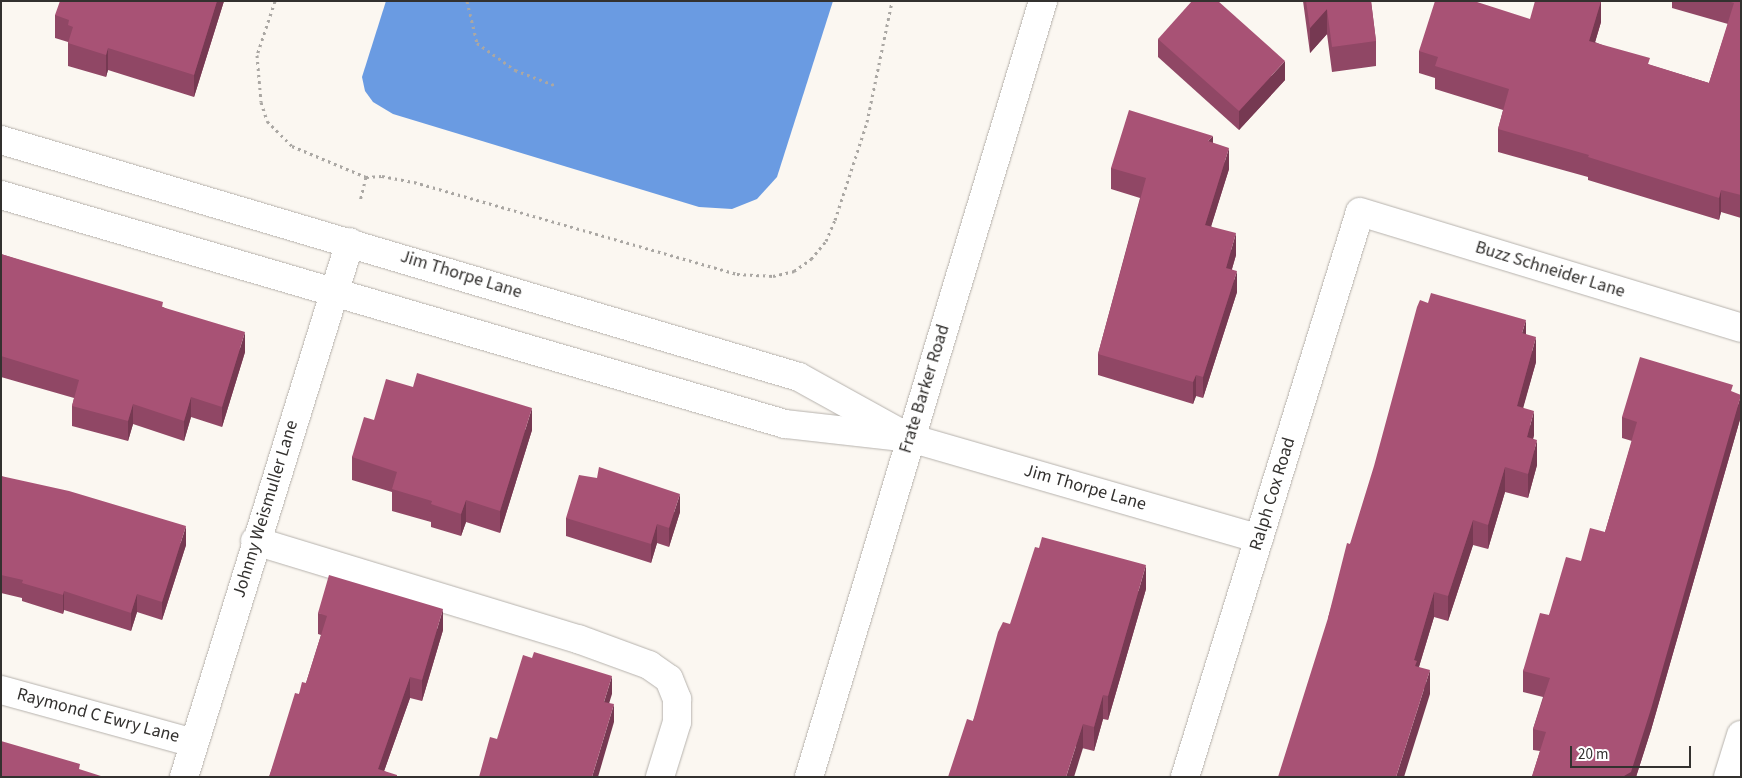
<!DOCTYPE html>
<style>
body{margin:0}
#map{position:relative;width:1742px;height:778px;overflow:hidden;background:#fbf7f1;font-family:"Source Sans 3",sans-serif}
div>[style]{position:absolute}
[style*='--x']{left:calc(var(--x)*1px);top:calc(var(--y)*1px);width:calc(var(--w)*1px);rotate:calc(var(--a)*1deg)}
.water>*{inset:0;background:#6a9be2}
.path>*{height:3px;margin-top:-1.5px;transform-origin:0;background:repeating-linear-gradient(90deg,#aaa7a3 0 2.5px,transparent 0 6.5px)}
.roads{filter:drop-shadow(0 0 1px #b6b2ad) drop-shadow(0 0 1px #b6b2ad)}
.minor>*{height:28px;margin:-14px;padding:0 14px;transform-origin:14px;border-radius:14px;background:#fff}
.wall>*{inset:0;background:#904765}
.shaded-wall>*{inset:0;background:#763952}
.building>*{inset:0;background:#a85275}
span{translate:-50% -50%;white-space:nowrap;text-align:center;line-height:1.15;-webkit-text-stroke:5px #fff;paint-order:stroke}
.street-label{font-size:18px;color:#33312f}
.frame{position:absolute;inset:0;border:2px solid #33312f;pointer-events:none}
.scale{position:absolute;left:1570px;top:746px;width:121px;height:22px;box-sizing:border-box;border:2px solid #33312f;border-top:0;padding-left:6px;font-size:15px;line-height:18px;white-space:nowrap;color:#33312f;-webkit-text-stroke:4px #fff;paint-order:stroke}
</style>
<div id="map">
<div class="water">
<i style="clip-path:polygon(386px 1px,833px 1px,777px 177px,757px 199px,732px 209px,699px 207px,393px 114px,373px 102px,365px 91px,362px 77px)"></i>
</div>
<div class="path">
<i style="--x:275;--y:1;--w:57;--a:108.4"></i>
<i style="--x:257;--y:55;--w:47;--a:85.1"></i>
<i style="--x:261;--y:102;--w:20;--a:72"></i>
<i style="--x:267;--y:121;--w:35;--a:45"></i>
<i style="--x:292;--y:146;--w:80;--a:22.7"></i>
<i style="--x:366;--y:177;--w:25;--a:104"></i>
<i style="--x:467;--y:1;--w:43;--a:76.6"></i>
<i style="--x:477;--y:43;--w:47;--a:35.4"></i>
<i style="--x:515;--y:70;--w:45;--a:20.9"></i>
<i style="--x:366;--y:177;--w:16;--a:-4"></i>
<i style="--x:382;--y:176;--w:33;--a:11"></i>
<i style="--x:414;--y:182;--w:336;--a:15.9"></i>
<i style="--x:737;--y:274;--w:36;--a:3"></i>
<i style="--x:773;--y:276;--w:22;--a:-13"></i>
<i style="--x:794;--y:271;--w:21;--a:-35"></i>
<i style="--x:811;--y:259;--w:23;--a:-50"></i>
<i style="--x:826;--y:241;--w:23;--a:-67"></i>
<i style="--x:835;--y:220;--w:103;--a:-71.9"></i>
<i style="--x:867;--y:122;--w:124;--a:-78.3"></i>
</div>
<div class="roads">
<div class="minor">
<i style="--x:1;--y:140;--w:832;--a:16.54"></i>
<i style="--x:799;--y:377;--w:112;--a:28.9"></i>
<i style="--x:1;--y:195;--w:817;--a:16.28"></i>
<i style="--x:785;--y:424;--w:126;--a:6.4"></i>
<i style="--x:910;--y:438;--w:363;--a:16.1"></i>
<i style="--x:255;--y:541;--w:338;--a:16.9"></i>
<i style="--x:578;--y:639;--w:76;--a:20.1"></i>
<i style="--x:649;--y:665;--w:24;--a:35"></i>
<i style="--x:669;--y:679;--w:22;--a:68"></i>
<i style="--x:677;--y:699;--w:23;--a:90"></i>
<i style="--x:677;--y:722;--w:58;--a:107.2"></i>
<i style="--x:1;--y:690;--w:200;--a:15.4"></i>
<i style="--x:184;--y:777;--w:560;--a:-72.76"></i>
<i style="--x:809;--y:777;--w:811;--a:-73.22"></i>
<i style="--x:1185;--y:777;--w:591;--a:-72.79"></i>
<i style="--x:1360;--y:212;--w:398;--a:16.9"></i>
<i style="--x:1728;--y:777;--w:44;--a:-72.8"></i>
</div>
</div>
<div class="wall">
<i style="clip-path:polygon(224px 1px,194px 97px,108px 70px,106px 77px,68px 66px,68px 42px,55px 38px,55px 15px)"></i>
<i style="clip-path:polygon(1303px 1px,1371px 1px,1376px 41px,1376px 66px,1332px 72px,1327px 34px,1310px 53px)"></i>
<i style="clip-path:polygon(1601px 1px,1601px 22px,1595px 42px,1650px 65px,1709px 83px,1728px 24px,1672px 8px,1672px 1px,1741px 1px,1741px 218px,1721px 212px,1719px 220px,1588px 180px,1588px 177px,1498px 152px,1498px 129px,1503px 110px,1435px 89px,1435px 78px,1419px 73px,1419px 51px,1530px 19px)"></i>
<i style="clip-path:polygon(1158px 39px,1285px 80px,1239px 130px,1158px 57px)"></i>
<i style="clip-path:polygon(1213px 143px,1229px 169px,1211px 226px,1236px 255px,1232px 269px,1237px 292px,1203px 398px,1196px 396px,1193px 404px,1098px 375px,1098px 354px,1140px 198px,1111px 189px,1111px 168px)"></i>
<i style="clip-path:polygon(1px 254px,163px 307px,245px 352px,222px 427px,191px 417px,184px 441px,133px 424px,128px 441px,72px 426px,72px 406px,74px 398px,1px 377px)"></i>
<i style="clip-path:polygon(1526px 334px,1536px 362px,1523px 407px,1534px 435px,1533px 439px,1537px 465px,1528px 498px,1505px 492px,1488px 549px,1473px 545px,1448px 621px,1434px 617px,1419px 667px,1430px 694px,1328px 618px,1350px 544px)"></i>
<i style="clip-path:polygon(1733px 392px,1741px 416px,1651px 730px,1636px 777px,1532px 777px,1540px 751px,1533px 750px,1533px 729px,1543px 697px,1523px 692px,1523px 671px,1549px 615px,1581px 561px,1605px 532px,1632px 441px,1622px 438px,1622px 417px)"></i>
<i style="clip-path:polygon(374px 420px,532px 430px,500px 533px,466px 522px,461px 536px,431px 527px,431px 522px,392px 511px,392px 492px,352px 480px,352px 457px)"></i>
<i style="clip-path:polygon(1px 476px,186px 545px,162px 620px,137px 612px,131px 631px,64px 610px,63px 614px,22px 601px,22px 598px,1px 593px)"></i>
<i style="clip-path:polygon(680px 512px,669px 547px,657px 543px,651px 563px,566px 536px,566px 518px)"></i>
<i style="clip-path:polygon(1146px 589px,1108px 720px,1103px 719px,1094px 751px,973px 721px,1010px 624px)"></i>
<i style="clip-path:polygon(318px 613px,443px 630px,422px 701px,410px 698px,384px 771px,397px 777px,269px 777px,299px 694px,306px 683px,321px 635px,318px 634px)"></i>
</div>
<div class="shaded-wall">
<i style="clip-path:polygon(217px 1px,224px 1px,194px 97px,194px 75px)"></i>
<i style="clip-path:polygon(1601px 1px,1601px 22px,1589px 63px,1589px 41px)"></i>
<i style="clip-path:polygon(1327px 9px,1327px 34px,1310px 53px,1310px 28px)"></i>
<i style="clip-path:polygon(108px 48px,108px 70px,106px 77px,106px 55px)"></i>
<i style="clip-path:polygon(1285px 61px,1285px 80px,1239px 130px,1239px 111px)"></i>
<i style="clip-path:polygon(1213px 136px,1213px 158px,1208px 141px)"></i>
<i style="clip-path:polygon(1229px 148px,1229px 169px,1205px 246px,1205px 225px)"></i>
<i style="clip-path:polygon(1721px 190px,1721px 212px,1719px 220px,1719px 198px)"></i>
<i style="clip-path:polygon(1236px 233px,1236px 255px,1226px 289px,1226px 268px)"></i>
<i style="clip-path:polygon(1237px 271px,1237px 292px,1203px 398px,1203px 377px)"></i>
<i style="clip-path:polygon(1526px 320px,1526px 344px,1522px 333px)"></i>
<i style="clip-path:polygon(245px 332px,245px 352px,222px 427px,222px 407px)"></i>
<i style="clip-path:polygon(1536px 337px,1536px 362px,1517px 430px,1517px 406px)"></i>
<i style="clip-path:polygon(1196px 375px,1196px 396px,1193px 404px,1193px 382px)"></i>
<i style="clip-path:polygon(1741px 395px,1741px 416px,1651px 730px,1636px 777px,1624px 777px)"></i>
<i style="clip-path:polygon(191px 397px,191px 417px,184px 441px,184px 421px)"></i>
<i style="clip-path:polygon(133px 404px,133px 424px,128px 441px,128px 421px)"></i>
<i style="clip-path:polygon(532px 408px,532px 430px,500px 533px,500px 511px)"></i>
<i style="clip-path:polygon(1534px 411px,1534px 435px,1527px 462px,1527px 437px)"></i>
<i style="clip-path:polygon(1537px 440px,1537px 465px,1528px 498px,1528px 474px)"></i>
<i style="clip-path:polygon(1505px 467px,1505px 492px,1488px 549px,1488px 525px)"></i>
<i style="clip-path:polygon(680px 494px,680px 512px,669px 547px,669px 528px)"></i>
<i style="clip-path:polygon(466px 500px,466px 522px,461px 536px,461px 514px)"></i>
<i style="clip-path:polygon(1473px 520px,1473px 545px,1448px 621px,1448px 596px)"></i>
<i style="clip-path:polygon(657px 524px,657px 543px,651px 563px,651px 544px)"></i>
<i style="clip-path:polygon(186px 526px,186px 545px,162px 620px,162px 602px)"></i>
<i style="clip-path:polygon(1146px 565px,1146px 589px,1108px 720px,1108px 696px)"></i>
<i style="clip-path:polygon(64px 591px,64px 610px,63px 614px,63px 595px)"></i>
<i style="clip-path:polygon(1434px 592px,1434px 617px,1417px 673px,1414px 660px)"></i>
<i style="clip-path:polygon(137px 594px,137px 612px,131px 631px,131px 613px)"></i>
<i style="clip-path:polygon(443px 609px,443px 630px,422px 701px,422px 680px)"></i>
<i style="clip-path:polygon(1430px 670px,1430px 694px,1404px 777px,1396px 777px)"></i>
<i style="clip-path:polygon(612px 676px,612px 694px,604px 720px,604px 702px)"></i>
<i style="clip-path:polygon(410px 677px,410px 698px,382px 777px,378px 769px)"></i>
<i style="clip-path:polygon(1103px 695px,1103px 719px,1094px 751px,1094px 727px)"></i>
<i style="clip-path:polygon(614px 704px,614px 722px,598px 777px,592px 777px)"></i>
<i style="clip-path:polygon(1083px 724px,1083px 748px,1074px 777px,1066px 777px)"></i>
</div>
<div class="building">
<i style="clip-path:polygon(60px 1px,217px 1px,194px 75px,108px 48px,106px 55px,68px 43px,73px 27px,68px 25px,69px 20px,55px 15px)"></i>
<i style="clip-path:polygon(1192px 1px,1218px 1px,1285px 61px,1239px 111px,1158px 39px)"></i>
<i style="clip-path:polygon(1306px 1px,1371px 1px,1376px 41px,1332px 47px,1327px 9px,1310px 28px)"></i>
<i style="clip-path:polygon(1435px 1px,1474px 1px,1530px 19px,1535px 1px,1601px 1px,1589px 41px,1650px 58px,1648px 64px,1709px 83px,1734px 3px,1727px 1px,1741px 1px,1741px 195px,1721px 190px,1719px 198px,1588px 157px,1589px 155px,1498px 129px,1509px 89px,1435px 66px,1438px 57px,1419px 51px)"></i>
<i style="clip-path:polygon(1129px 110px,1213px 136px,1208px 141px,1229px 148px,1205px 225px,1236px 233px,1226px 268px,1237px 271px,1203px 377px,1196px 375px,1193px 382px,1098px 354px,1146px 178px,1111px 168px)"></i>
<i style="clip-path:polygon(1px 254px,163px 302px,162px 307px,245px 332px,222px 407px,191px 397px,184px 421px,133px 404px,128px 421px,72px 406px,79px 380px,1px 356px)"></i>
<i style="clip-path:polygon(1431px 293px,1526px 320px,1522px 333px,1536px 337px,1517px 406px,1534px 411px,1527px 437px,1537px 440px,1528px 474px,1505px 467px,1488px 525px,1473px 520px,1448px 596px,1434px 592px,1414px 660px,1417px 661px,1415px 666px,1430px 670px,1396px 777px,1278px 777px,1328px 618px,1347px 543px,1350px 544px,1374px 466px,1417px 307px,1420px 300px,1428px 303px)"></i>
<i style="clip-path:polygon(1640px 357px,1733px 385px,1731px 391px,1741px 395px,1651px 709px,1631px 772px,1624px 776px,1624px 777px,1534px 777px,1532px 776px,1546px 732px,1533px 729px,1550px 678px,1523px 671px,1540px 613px,1549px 615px,1566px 557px,1581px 561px,1590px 528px,1605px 532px,1637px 422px,1622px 417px)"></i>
<i style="clip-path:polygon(417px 373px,532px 408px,500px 511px,466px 500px,461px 514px,431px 504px,432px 501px,392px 489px,397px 472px,352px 457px,364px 417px,374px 420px,386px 379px,413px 387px)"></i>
<i style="clip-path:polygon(599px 467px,680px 494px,669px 528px,657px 524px,651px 544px,566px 518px,579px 475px,597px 478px)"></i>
<i style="clip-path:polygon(1px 476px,69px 491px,186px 526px,162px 602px,137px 594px,131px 613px,64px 591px,63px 595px,22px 583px,23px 580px,1px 575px)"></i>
<i style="clip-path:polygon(1042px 537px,1146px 565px,1108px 696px,1103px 695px,1094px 727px,1083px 724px,1066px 777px,948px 777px,967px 719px,973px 721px,998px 632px,1003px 622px,1010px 624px,1035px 547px,1039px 548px)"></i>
<i style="clip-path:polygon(329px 575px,443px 609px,422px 680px,410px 677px,378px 769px,397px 775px,397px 777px,269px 777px,295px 693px,299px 694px,302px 682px,306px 683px,327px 616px,318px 613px)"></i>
<i style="clip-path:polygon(534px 652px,612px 676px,604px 702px,614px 704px,592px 777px,479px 777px,490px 737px,497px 739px,523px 655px,532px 658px)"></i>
<i style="clip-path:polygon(1px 741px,80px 764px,79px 769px,104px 777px,1px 777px)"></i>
</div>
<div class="street-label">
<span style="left:1550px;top:270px;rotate:17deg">Buzz Schneider Lane</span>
<span style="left:461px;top:275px;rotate:17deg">Jim Thorpe Lane</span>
<span style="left:925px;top:389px;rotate:-73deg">Frate Barker Road</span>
<span style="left:1085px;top:488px;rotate:16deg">Jim Thorpe Lane</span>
<span style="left:1273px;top:494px;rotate:-73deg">Ralph Cox Road</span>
<span style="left:266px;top:509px;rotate:-73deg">Johnny Weismuller Lane</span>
<span style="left:98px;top:716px;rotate:15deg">Raymond C Ewry Lane</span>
</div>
<div class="frame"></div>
<div class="scale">20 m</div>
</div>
